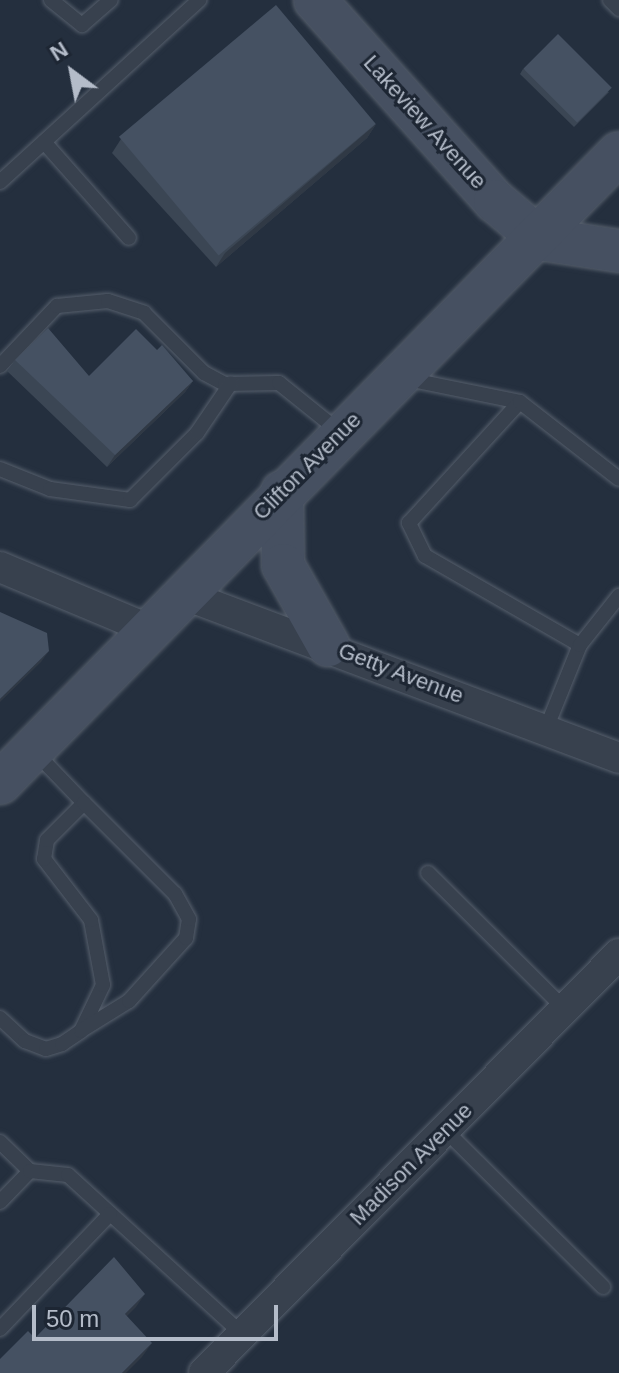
<!DOCTYPE html>
<style>
body{margin:0}
#map{position:relative;width:619px;height:1373px;overflow:hidden;background:#242f3e;font-family:Helvetica,sans-serif}
div>[style]{position:absolute}
[style*='--x']{left:calc(var(--x)*1px);top:calc(var(--y)*1px);width:calc(var(--w)*1px);rotate:calc(var(--a)*1deg)}
.roads{filter:drop-shadow(0 0 2px #565f6c) drop-shadow(0 0 2px #565f6c)}
.lane>*{height:14px;margin:-7px;padding:0 7px;transform-origin:7px;border-radius:7px;background:#38414e}
.street>*{height:30px;margin:-15px;padding:0 15px;transform-origin:15px;border-radius:15px;background:#38414e}
.secondary>*{height:42px;margin:-21px;padding:0 21px;transform-origin:21px;border-radius:21px;background:#465061}
.wall>*{inset:0;background:#3b4654}
.shaded-wall>*{inset:0;background:#303945}
.building>*{inset:0;background:#455162;transform-origin:0 0}
span{translate:-50% -50%;white-space:nowrap;text-align:center;line-height:1.15;-webkit-text-stroke:6px #1d2633;paint-order:stroke}
.street-label{font-size:22px;color:#b4bcc9}
.north{position:absolute;left:32px;top:32px;width:80px;height:80px;-webkit-text-stroke:6px #1d2633;paint-order:stroke;rotate:328deg;font-size:22px;font-weight:700;line-height:32px;text-align:center;color:#b4bcc9}
.north::after{content:'';display:block;margin:auto;width:28px;height:36px;background:#b4bcc9;clip-path:polygon(50% 0,100% 100%,50% 72%,0 100%)}
.scale{position:absolute;left:32px;top:1305px;width:246px;height:36px;box-sizing:border-box;border:4px solid #b4bcc9;border-top:0;padding-left:10px;font-size:24px;line-height:28px;white-space:nowrap;color:#b4bcc9;-webkit-text-stroke:6px #1d2633;paint-order:stroke}
</style>
<div id="map">
<div class="roads">
<div class="lane">
<i style="--x:51;--y:0;--w:40;--a:39"></i>
<i style="--x:82;--y:25;--w:38;--a:-41"></i>
<i style="--x:610;--y:0;--w:13;--a:45"></i>
<i style="--x:44;--y:142;--w:128;--a:48.5"></i>
<i style="--x:0;--y:182;--w:270;--a:-42.4"></i>
<i style="--x:0;--y:366;--w:83;--a:-46.5"></i>
<i style="--x:57;--y:306;--w:51;--a:-5.6"></i>
<i style="--x:108;--y:301;--w:38;--a:18"></i>
<i style="--x:144;--y:313;--w:85;--a:45"></i>
<i style="--x:204;--y:373;--w:24;--a:28"></i>
<i style="--x:225;--y:384;--w:54;--a:-1.1"></i>
<i style="--x:279;--y:383;--w:78;--a:38.8"></i>
<i style="--x:407;--y:379;--w:115;--a:11.5"></i>
<i style="--x:0;--y:469;--w:54;--a:21.8"></i>
<i style="--x:50;--y:489;--w:81;--a:7.8"></i>
<i style="--x:130;--y:500;--w:95;--a:-45"></i>
<i style="--x:197;--y:433;--w:60;--a:-55.8"></i>
<i style="--x:580;--y:645;--w:179;--a:-150.1"></i>
<i style="--x:425;--y:556;--w:37;--a:-116"></i>
<i style="--x:409;--y:523;--w:164;--a:-47.5"></i>
<i style="--x:520;--y:402;--w:125;--a:37.9"></i>
<i style="--x:546;--y:729;--w:91;--a:-68"></i>
<i style="--x:580;--y:645;--w:63;--a:-51.5"></i>
<i style="--x:428;--y:873;--w:193;--a:44.8"></i>
<i style="--x:0;--y:1018;--w:34;--a:43"></i>
<i style="--x:25;--y:1041;--w:22;--a:21"></i>
<i style="--x:46;--y:1049;--w:17;--a:-17"></i>
<i style="--x:62;--y:1044;--w:23;--a:-34"></i>
<i style="--x:81;--y:1031;--w:51;--a:-64.4"></i>
<i style="--x:103;--y:985;--w:66;--a:-100.5"></i>
<i style="--x:91;--y:920;--w:77;--a:-127.6"></i>
<i style="--x:44;--y:859;--w:19;--a:-81"></i>
<i style="--x:47;--y:840;--w:52;--a:-45"></i>
<i style="--x:84;--y:803;--w:72;--a:-133.9"></i>
<i style="--x:82;--y:1030;--w:55;--a:-31.7"></i>
<i style="--x:129;--y:1001;--w:85;--a:-47.9"></i>
<i style="--x:186;--y:938;--w:19;--a:-81"></i>
<i style="--x:189;--y:919;--w:29;--a:-119"></i>
<i style="--x:175;--y:894;--w:129;--a:-135"></i>
<i style="--x:445;--y:1130;--w:223;--a:44.8"></i>
<i style="--x:0;--y:1142;--w:42;--a:44"></i>
<i style="--x:30;--y:1171;--w:43;--a:134.1"></i>
<i style="--x:30;--y:1171;--w:38;--a:6"></i>
<i style="--x:68;--y:1175;--w:236;--a:42.4"></i>
<i style="--x:0;--y:1329;--w:159;--a:-46.3"></i>
</div>
<div class="street">
<i style="--x:0;--y:567;--w:158;--a:22.7"></i>
<i style="--x:180;--y:593;--w:469;--a:20.6"></i>
<i style="--x:204;--y:1373;--w:590;--a:-45.27"></i>
</div>
<div class="secondary">
<i style="--x:315;--y:0;--w:270;--a:48.2"></i>
<i style="--x:495;--y:201;--w:59;--a:40.2"></i>
<i style="--x:540;--y:239;--w:80;--a:8.6"></i>
<i style="--x:282;--y:492;--w:73;--a:89.2"></i>
<i style="--x:283;--y:565;--w:92;--a:60.6"></i>
<i style="--x:0;--y:783;--w:883;--a:-45.5"></i>
</div>
</div>
<div class="wall">
<i style="clip-path:polygon(523px 69px,609px 92px,574px 127px,520px 74px)"></i>
<i style="clip-path:polygon(376px 124px,367px 138px,216px 267px,112px 153px,121px 139px)"></i>
<i style="clip-path:polygon(157px 350px,193px 381px,185px 392px,107px 467px,7px 371px,15px 360px,89px 376px)"></i>
</div>
<div class="shaded-wall">
<i style="clip-path:polygon(376px 124px,367px 138px,216px 267px,225px 253px)"></i>
<i style="clip-path:polygon(193px 381px,185px 392px,107px 467px,115px 455px)"></i>
<i style="clip-path:polygon(49px 651px,41px 662px,0 702px,0 699px)"></i>
<i style="clip-path:polygon(145px 1294px,136px 1307px,116px 1327px,125px 1314px)"></i>
<i style="clip-path:polygon(152px 1343px,142px 1357px,126px 1373px,122px 1373px)"></i>
</div>
<div class="building">
<i style="left:276px;top:5px;width:155px;height:205px;rotate:50deg"></i>
<i style="left:558px;top:34px;width:76px;height:49px;rotate:45deg"></i>
<i style="clip-path:polygon(48px 328px,89px 376px,136px 329px,157px 350px,162px 345px,193px 381px,115px 455px,15px 360px)"></i>
<i style="clip-path:polygon(0 612px,47px 633px,49px 651px,0 699px)"></i>
<i style="clip-path:polygon(114px 1257px,145px 1294px,125px 1314px,152px 1343px,122px 1373px,0 1373px,0 1359px,28px 1331px,35px 1338px)"></i>
</div>
<div class="street-label">
<span style="left:425px;top:122px;rotate:48deg">Lakeview Avenue</span>
<span style="left:307px;top:466px;rotate:-45deg">Clifton Avenue</span>
<span style="left:401px;top:673px;rotate:21deg">Getty Avenue</span>
<span style="left:411px;top:1164px;rotate:-45deg">Madison Avenue</span>
</div>
<div class="north">N</div>
<div class="scale">50 m</div>
</div>
